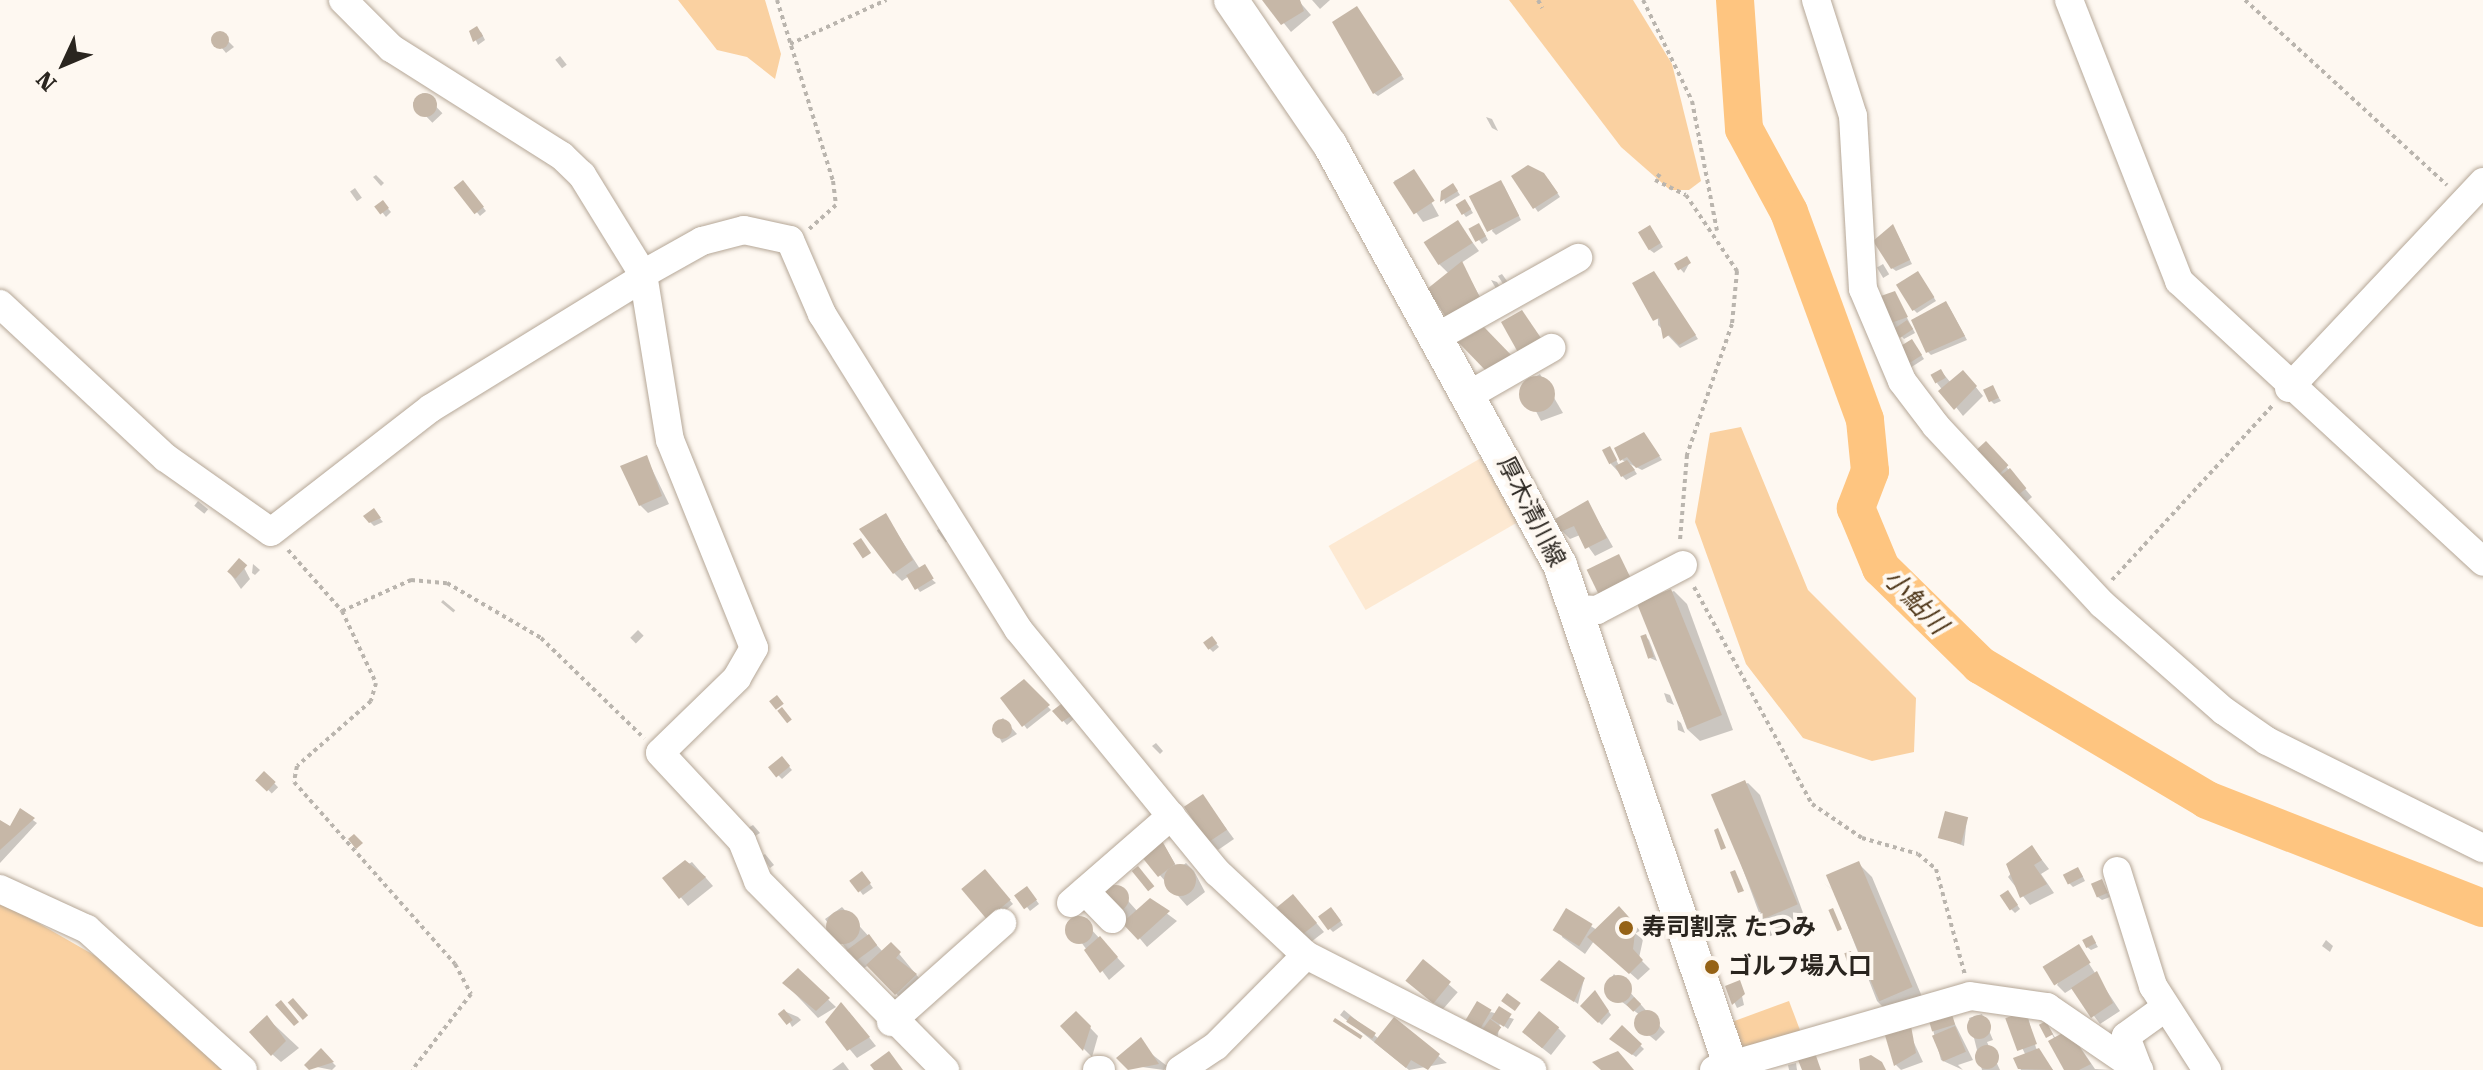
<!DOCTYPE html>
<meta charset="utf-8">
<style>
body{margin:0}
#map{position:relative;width:2483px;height:1070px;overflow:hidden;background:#fef8f1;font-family:"Roboto Serif","Noto Sans JP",serif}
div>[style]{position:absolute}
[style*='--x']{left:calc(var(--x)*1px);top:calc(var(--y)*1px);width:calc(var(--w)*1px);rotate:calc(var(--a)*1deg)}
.built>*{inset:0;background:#fde9d2;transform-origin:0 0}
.green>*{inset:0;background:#fad1a1}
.shadow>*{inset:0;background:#0003;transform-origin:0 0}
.river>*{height:38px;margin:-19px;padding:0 19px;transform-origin:19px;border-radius:19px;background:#fec580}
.building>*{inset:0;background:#c6b7a7;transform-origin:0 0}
.round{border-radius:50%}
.path>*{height:4px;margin-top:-2px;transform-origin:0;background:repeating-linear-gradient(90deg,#bab5ae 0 4px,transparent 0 8px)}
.roads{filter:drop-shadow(0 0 2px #b5a797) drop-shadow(0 0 2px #b5a797)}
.minor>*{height:28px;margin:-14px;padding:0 14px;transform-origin:14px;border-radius:14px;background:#fff}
.major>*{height:34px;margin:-17px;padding:0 17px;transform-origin:17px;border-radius:17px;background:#fff}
.dots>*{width:22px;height:22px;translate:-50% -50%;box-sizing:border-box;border:4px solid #fef8f1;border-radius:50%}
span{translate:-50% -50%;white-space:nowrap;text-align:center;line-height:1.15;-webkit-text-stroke:8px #fef8f1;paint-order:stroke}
.street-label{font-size:24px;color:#2a251f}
.poi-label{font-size:24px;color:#2a251f;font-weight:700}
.left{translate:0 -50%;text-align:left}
.water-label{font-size:26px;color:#4e3619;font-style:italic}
.north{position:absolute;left:24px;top:24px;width:80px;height:80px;-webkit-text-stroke:6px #fef8f1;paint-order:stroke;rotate:226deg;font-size:22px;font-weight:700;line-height:32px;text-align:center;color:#2a251f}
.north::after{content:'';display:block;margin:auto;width:28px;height:36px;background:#2a251f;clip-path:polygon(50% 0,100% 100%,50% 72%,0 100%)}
</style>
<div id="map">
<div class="built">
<i style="left:1481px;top:458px;width:74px;height:176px;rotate:60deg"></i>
</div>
<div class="green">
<i style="clip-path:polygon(678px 0,765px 0,781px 54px,775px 79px,747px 57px,717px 50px)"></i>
<i style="clip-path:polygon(1509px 0,1633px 0,1672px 64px,1701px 181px,1689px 190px,1670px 190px,1621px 147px)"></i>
<i style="clip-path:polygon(1741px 427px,1808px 590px,1916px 698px,1914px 752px,1872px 761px,1803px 738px,1746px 664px,1695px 522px,1710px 433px)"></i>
<i style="clip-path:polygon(0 901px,113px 966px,222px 1070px,0 1070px)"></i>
<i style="clip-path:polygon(1789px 1001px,1803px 1038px,1741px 1053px,1729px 1023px)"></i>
</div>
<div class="shadow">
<i style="clip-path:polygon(1265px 0,1298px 0,1311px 15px,1291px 32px)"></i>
<i style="clip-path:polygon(1312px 0,1330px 0,1320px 9px)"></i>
<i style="clip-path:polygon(1360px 12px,1404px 79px,1378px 96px,1374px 93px)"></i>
<i style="clip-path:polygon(219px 32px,234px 47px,226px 53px,212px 36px)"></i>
<i style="clip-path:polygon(472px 32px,481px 32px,485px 40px,478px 45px)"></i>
<i style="left:560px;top:56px;width:11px;height:6px;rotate:52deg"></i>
<i style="left:423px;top:93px;width:28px;height:14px;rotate:46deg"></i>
<i style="clip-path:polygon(1486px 117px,1492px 119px,1498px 131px,1492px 128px)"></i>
<i style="clip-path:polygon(1414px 171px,1439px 216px,1423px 222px,1394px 181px)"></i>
<i style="clip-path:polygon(376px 175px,384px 183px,381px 186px,373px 177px)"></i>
<i style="clip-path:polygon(1514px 177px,1548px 179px,1560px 197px,1538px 212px)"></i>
<i style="clip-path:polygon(466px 186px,486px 211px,480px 216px,457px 188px)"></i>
<i style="clip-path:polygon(1504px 186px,1521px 220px,1496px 235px,1492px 231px)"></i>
<i style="left:355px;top:188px;width:12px;height:6px;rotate:55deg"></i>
<i style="clip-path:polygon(1456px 189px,1460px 195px,1445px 204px,1443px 192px)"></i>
<i style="clip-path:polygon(383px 203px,391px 212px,386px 217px,378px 207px)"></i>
<i style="clip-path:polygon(1468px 205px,1473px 213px,1466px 217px,1463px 213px)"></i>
<i style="clip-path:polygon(1458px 223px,1479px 251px,1461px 263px,1489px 313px,1439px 264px)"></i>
<i style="clip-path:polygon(1893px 226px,1912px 264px,1896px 271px,1892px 268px)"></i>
<i style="clip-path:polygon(1482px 229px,1488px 240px,1482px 244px,1479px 240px)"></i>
<i style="clip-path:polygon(1653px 231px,1663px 247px,1654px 253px,1650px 250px)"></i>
<i style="clip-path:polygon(1690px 262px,1684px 273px,1677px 265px)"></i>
<i style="left:1883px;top:264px;width:12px;height:7px;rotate:59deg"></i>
<i style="clip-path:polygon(1498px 276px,1502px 274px,1512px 288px,1505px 287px)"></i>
<i style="clip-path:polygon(1657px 277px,1698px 339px,1680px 348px,1658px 325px)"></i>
<i style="clip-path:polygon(1921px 277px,1936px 301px,1917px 313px,1914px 310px)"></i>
<i style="clip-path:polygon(1491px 280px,1497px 282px,1503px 292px,1497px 290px)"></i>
<i style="clip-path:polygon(1894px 293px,1915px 333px,1904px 339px,1890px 323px)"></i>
<i style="clip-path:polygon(1949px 307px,1967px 340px,1931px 355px,1928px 352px)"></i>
<i style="clip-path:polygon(1915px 345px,1924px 359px,1910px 368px,1906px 365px)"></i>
<i style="clip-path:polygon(1941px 371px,1951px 383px,1971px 381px,1983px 396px,1963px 416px,1937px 383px)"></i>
<i style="clip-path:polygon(1540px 374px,1563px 413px,1541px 421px,1522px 384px)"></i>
<i style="clip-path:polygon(1992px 388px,2001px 401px,1994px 404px,1991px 401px)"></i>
<i style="clip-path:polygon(1647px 438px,1662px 460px,1642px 470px,1622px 460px)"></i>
<i style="clip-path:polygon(1986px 443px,2032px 497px,2021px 507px,1998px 482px)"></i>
<i style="clip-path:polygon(1610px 449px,1620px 467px,1631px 465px,1637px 474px,1626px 480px,1611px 464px)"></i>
<i style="clip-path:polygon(646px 457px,669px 504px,648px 513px,640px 505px)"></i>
<i style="left:198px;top:501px;width:13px;height:6px;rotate:39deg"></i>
<i style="clip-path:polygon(1588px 503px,1613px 547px,1595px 556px,1580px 535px,1570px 539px,1562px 531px)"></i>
<i style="clip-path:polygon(377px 515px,383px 522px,374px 526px,370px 522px)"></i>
<i style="clip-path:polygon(886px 516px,920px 569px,936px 583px,920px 592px,909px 576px,902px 581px,894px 573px)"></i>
<i style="left:940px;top:528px;width:15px;height:4px;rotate:53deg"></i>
<i style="clip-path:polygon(242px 564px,250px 579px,241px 589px,230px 573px)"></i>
<i style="clip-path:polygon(253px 564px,260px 570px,255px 575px,252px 573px)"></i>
<i style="clip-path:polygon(1674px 591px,1687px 604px,1733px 730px,1700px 741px,1687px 729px,1642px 602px)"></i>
<i style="left:443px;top:600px;width:16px;height:3px;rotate:40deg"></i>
<i style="left:638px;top:630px;width:8px;height:11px;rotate:45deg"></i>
<i style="clip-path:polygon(1645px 636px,1649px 640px,1657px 661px,1650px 658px)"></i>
<i style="clip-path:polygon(1212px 639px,1219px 647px,1213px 652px,1205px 644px)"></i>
<i style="clip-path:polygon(1024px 681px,1051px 710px,1027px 729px,1024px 725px)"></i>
<i style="clip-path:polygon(1664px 693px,1670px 695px,1674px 705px,1667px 702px)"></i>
<i style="left:1065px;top:703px;width:18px;height:13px;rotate:49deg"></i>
<i style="clip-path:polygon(1003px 718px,1017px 734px,1002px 743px,994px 726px)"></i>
<i style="clip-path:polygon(1677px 720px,1681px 723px,1685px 733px,1678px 730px)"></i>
<i style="clip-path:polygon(1156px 743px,1163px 751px,1160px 754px,1152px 746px)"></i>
<i style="clip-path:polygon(785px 762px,792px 770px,782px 779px,771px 768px)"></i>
<i style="left:264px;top:773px;width:20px;height:9px;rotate:45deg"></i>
<i style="clip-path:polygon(1748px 783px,1760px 795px,1806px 921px,1768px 937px,1715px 794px)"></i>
<i style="clip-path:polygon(1203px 797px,1234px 839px,1218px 850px,1210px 842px)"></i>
<i style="clip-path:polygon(20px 811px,37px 823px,0 863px,0 823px,11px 828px)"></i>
<i style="clip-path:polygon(1967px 818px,1964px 846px,1940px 837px)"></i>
<i style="clip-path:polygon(753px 825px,760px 833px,755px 836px,748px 828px)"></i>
<i style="clip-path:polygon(1164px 845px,1178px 869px,1186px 863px,1194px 871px,1205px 892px,1187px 906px,1143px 856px)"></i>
<i style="clip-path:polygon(2032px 847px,2049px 869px,2041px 874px,2054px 893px,2030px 905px,2008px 877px)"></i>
<i style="clip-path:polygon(765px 854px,774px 865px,770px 868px,762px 856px)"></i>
<i style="clip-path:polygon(692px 862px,713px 886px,688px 906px,665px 878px)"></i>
<i style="clip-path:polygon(1859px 864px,1872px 877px,1923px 999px,1889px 1013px,1877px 1001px,1834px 891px,1821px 881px,1833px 890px)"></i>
<i style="clip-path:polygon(2081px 873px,2085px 881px,2073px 887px,2069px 883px)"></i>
<i style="clip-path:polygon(988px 875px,1013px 904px,993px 921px)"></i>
<i style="clip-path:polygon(865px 877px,873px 888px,863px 895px,860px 891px)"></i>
<i style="clip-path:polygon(2102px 882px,2110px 897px,2102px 900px,2098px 897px)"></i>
<i style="clip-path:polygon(1113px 884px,1138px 912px,1150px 901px,1177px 921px,1147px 947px,1102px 893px)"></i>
<i style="clip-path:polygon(1030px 892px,1039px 904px,1030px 911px,1027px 907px)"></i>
<i style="clip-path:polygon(2011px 896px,2020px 909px,2015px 913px,2011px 909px)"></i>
<i style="clip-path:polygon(1301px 905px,1324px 932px,1307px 945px,1281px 921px)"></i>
<i style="clip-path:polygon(842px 907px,883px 952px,891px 944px,924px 984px,904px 1002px,869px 965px,861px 970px,825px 919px)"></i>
<i style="clip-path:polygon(1619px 908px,1644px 935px,1639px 958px,1650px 969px,1638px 980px,1594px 941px,1585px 954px,1562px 937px,1567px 911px,1597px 930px)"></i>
<i style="clip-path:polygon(1335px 913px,1343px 925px,1333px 932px,1330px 929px)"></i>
<i style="clip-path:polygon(1077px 914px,1125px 966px,1109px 980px,1067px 923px)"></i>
<i style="left:1707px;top:925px;width:13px;height:4px;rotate:58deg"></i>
<i style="clip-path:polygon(2092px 937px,2098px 947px,2091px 950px,2087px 947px)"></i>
<i style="clip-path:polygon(2326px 940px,2333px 946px,2330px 952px,2322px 946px)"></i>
<i style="clip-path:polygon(2078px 947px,2120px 1011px,2100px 1024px,2073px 988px,2065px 993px,2057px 985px)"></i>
<i style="clip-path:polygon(1851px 954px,1854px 957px,1860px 976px,1854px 973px)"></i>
<i style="left:1423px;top:962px;width:46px;height:24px;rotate:41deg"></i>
<i style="clip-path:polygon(798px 971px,836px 1007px,818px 1018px,785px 983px)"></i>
<i style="clip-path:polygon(1614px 974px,1665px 1032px,1656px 1041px,1634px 1023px,1640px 1015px,1604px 989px)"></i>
<i style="clip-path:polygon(1584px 979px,1578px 1004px,1546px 983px)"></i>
<i style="clip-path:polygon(1739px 983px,1744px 1005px,1737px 1008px,1727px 987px)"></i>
<i style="clip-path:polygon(1598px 996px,1611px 1015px,1602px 1025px,1582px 1006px)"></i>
<i style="clip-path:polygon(1344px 1010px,1379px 1039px,1394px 1020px,1447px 1063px,1409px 1070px,1340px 1015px)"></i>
<i style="clip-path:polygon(784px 1011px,798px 1017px,801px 1020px,792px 1027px)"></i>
<i style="clip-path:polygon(849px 1012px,876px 1046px,857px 1058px,827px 1022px)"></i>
<i style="clip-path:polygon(1491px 1012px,1514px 1019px,1508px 1029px,1500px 1023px,1497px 1040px,1471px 1023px)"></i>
<i style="clip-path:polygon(1076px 1013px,1098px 1036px,1092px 1057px,1062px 1027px)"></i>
<i style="clip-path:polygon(1950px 1014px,1973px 1060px,1958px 1065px,1963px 1070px,1941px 1060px,1933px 1030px)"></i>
<i style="clip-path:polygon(1982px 1014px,1993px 1040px,1987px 1042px,2000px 1070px,1982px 1070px,1969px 1018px)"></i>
<i style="clip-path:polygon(2028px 1017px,2036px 1048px,2053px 1070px,2021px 1070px,2016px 1060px,2026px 1056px,2009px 1020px)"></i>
<i style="clip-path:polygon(267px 1018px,299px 1048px,281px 1062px,272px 1054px)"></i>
<i style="clip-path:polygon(2046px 1023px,2056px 1039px,2076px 1041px,2095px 1069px,2111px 1070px,2071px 1070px)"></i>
<i style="clip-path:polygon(1558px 1028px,1566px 1036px,1551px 1055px,1532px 1040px)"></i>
<i style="clip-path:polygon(1622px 1028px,1644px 1049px,1636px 1057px,1615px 1042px)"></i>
<i style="clip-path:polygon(1907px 1028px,1923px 1062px,1901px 1070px,1896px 1065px)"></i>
<i style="clip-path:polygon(1136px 1042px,1167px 1066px,1164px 1070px,1127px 1065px)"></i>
<i style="clip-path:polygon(321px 1051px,336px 1066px,332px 1070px,307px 1065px)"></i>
<i style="clip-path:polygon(843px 1062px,849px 1070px,832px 1070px)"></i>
<i style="clip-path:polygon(1796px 1063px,1797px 1070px,1789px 1070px,1788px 1065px)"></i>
</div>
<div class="river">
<i style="--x:1735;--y:0;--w:129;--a:86"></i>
<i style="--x:1744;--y:129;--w:94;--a:61.5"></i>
<i style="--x:1789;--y:212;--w:221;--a:69.9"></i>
<i style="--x:1865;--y:420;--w:51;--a:84.4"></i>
<i style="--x:1870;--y:471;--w:40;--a:111"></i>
<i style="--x:1856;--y:508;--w:65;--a:67.4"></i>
<i style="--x:1881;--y:568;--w:139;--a:44.4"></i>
<i style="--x:1980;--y:665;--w:264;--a:30.7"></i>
<i style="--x:2207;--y:800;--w:296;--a:21.4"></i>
</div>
<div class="building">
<i style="clip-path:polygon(1262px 0,1300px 0,1304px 11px,1281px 25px)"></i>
<i style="clip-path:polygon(1357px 6px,1402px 75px,1373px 94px,1332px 22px)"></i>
<i style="clip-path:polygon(477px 26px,483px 36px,473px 42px,469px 31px)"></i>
<i class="round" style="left:211px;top:31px;width:18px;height:18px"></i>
<i class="round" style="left:413px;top:93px;width:24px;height:24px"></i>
<i style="clip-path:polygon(1528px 165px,1544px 173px,1558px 193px,1533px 209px,1511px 176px)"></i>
<i style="left:1414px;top:169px;width:38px;height:25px;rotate:57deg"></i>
<i style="left:463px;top:180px;width:34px;height:12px;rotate:52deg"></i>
<i style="left:1501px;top:180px;width:40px;height:36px;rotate:63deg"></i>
<i style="clip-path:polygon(1453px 183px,1458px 191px,1440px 202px,1441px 191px)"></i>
<i style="left:1465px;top:199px;width:12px;height:11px;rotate:59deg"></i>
<i style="left:383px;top:200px;width:10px;height:11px;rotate:53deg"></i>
<i style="left:1458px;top:220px;width:27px;height:41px;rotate:57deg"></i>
<i style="left:1479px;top:223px;width:15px;height:12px;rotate:62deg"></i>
<i style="clip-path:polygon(1893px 224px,1910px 260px,1891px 269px,1873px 241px)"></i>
<i style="left:1650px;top:225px;width:21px;height:14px;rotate:59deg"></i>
<i style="left:1687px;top:256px;width:8px;height:15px;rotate:60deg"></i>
<i style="clip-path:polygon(1462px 261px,1483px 304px,1450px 323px,1427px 289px)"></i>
<i style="clip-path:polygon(1654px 271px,1696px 335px,1679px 345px,1669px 335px,1663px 339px,1659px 318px,1653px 321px,1632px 283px)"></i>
<i style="left:1918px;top:271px;width:31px;height:26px;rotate:58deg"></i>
<i style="clip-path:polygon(1895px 291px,1908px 317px,1888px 324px,1878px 297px)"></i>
<i style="clip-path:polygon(1946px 301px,1965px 336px,1926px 353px,1911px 320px)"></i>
<i style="clip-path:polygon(1522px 310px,1543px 341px,1520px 356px,1501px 322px)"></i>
<i style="left:1907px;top:320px;width:11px;height:16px;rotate:56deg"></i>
<i style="clip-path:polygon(1484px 327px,1514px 358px,1488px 373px,1458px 342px)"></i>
<i style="left:1912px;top:339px;width:19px;height:20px;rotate:58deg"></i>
<i style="left:1941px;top:369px;width:10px;height:12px;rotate:61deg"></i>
<i style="clip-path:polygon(1963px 370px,1977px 386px,1954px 410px,1938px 391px)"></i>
<i class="round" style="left:1519px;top:376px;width:36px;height:36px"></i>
<i style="left:1993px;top:385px;width:14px;height:11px;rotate:65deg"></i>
<i style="clip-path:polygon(1644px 432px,1660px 456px,1636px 468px,1627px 457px,1620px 461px,1614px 448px)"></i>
<i style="left:1986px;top:441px;width:33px;height:21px;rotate:47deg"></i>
<i style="left:1610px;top:446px;width:16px;height:9px;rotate:63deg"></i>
<i style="clip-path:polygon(647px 455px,662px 496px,639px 506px,620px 466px)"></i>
<i style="clip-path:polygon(1627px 460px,1635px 470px,1621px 477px,1615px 466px)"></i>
<i style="left:2010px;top:468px;width:26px;height:20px;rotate:51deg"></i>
<i style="clip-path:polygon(1588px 500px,1607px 538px,1585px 549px,1574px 526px,1560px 532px,1555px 519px)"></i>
<i style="clip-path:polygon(374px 508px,381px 518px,369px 523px,363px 516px)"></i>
<i style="clip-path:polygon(886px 513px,913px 560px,893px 574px,859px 529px)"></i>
<i style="left:861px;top:538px;width:18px;height:10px;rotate:56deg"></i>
<i style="left:1619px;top:554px;width:30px;height:36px;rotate:64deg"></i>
<i style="left:239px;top:558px;width:11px;height:18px;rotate:41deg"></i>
<i style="left:925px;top:564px;width:17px;height:22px;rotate:59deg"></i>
<i style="left:1671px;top:589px;width:136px;height:37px;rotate:68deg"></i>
<i style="left:1646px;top:634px;width:24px;height:6px;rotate:71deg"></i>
<i style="left:1212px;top:636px;width:9px;height:11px;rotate:54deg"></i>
<i style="clip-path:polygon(1024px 679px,1050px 705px,1022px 727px,1000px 698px)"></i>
<i style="left:777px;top:695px;width:11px;height:10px;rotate:52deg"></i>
<i style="clip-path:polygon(1065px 701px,1075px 713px,1062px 722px,1052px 711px)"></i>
<i style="left:782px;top:707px;width:16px;height:6px;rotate:52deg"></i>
<i class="round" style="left:992px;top:719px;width:20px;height:20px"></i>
<i style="left:782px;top:756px;width:13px;height:18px;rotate:51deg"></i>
<i style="left:264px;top:771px;width:16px;height:13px;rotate:43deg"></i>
<i style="left:1745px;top:780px;width:135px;height:37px;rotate:67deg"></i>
<i style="left:1203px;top:794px;width:43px;height:23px;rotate:56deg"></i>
<i style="clip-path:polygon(20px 808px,35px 818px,0 850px,0 820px,10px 826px)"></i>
<i style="left:1945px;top:811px;width:24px;height:28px;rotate:15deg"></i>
<i style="clip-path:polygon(1718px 828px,1726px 848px,1721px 850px,1714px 830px)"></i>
<i style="clip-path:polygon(354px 834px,363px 843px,356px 849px,348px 839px)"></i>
<i style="clip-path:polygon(1161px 839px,1175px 864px,1158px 877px,1141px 856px)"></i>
<i style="clip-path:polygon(2032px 845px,2042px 860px,2034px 865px,2047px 884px,2020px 898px,2006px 864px)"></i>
<i style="clip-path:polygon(685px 860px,706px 877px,679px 899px,662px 878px)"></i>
<i style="left:1859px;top:861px;width:137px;height:36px;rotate:67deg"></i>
<i class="round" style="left:1164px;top:864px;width:32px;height:32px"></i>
<i style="left:1138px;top:866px;width:26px;height:8px;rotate:51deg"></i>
<i style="left:2078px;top:867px;width:11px;height:17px;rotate:63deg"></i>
<i style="left:985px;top:869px;width:40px;height:31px;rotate:50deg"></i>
<i style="clip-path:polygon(1735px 870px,1744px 891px,1738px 893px,1730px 872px)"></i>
<i style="left:862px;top:871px;width:15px;height:16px;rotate:53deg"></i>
<i style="left:2102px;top:879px;width:15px;height:12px;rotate:67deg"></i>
<i class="round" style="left:1103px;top:885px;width:26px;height:26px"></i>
<i style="left:1027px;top:886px;width:17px;height:16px;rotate:54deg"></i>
<i style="left:2008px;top:890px;width:18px;height:10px;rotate:56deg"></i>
<i style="clip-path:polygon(1293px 894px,1317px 923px,1298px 938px,1270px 913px)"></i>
<i style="clip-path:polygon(1150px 898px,1170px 911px,1138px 940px,1122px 923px)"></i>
<i style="clip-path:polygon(1619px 906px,1636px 925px,1633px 949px,1643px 960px,1629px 974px,1587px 937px)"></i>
<i style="left:1331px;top:907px;width:17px;height:16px;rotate:54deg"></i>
<i style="left:1566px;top:908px;width:31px;height:26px;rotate:31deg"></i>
<i style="left:1833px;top:908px;width:23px;height:5px;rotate:67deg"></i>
<i class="round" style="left:826px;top:910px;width:34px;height:34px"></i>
<i class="round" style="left:1065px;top:916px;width:28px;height:28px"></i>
<i style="left:869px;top:934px;width:14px;height:32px;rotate:54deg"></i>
<i style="left:2092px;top:935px;width:9px;height:11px;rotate:63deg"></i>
<i style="clip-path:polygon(1100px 936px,1118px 957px,1100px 973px,1084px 950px)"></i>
<i style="clip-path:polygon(891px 942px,901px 952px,896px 958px,917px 974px,895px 995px,866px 965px)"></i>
<i style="left:2079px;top:944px;width:22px;height:43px;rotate:58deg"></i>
<i style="left:1851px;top:951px;width:22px;height:7px;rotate:72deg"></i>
<i style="left:1423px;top:959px;width:36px;height:28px;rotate:39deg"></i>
<i style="clip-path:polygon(1559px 960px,1585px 978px,1574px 1002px,1540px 980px)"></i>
<i style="clip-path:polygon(798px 968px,830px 998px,816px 1011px,782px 983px)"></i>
<i style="clip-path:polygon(2097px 971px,2113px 1003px,2091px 1018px,2071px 988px)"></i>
<i class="round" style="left:1604px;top:975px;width:28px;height:28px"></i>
<i style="clip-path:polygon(1740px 980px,1745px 994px,1732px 1005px,1725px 986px)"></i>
<i style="clip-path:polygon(1595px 990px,1609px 1011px,1598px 1023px,1580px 1006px)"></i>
<i style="left:1507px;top:993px;width:17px;height:10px;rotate:36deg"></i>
<i style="left:1634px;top:997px;width:10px;height:11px;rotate:45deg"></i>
<i style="left:293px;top:998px;width:23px;height:7px;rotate:49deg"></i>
<i style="clip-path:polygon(281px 1000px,299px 1022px,294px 1026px,275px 1005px)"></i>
<i style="left:1477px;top:1001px;width:17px;height:22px;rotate:31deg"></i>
<i style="clip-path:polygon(841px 1002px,870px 1037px,847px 1051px,825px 1022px)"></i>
<i style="left:1499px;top:1006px;width:15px;height:15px;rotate:32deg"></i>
<i style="left:784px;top:1009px;width:14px;height:8px;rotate:51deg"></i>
<i class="round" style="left:1634px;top:1010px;width:26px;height:26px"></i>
<i style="clip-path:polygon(1076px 1011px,1091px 1026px,1083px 1051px,1060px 1026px)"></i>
<i style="left:1539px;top:1011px;width:26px;height:27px;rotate:39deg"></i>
<i style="left:1951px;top:1011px;width:14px;height:24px;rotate:73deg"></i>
<i style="left:2025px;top:1011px;width:35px;height:21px;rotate:70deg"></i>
<i class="round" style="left:1967px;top:1015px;width:24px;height:24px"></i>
<i style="clip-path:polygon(267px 1015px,286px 1041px,271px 1056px,249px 1032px)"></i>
<i style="left:1350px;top:1016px;width:31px;height:7px;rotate:33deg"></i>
<i style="clip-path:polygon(1394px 1017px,1440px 1054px,1428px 1070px,1411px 1060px,1406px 1068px,1374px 1042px)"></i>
<i style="left:1335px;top:1018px;width:33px;height:4px;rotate:33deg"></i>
<i style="left:1490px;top:1019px;width:14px;height:14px;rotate:36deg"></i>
<i style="left:2046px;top:1021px;width:15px;height:8px;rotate:62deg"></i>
<i style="clip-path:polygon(1622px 1025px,1642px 1044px,1632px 1055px,1609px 1039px)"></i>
<i style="clip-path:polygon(1911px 1026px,1916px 1053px,1894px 1066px,1884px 1032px)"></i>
<i style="left:1955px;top:1026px;width:28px;height:25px;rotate:67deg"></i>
<i style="clip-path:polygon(2068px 1030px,2091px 1064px,2079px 1070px,2064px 1070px,2048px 1041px)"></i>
<i style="clip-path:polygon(1141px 1037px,1159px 1064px,1128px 1070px,1116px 1058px)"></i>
<i class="round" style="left:1975px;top:1045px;width:24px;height:24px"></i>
<i style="clip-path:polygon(321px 1048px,334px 1062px,309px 1070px,304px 1065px)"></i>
<i style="clip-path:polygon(2039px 1048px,2053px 1070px,2018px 1069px,2013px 1058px)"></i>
<i style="clip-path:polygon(889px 1051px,903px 1070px,874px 1070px,870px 1065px)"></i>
<i style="clip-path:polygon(1618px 1051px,1634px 1070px,1601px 1070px,1592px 1062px)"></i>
<i style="clip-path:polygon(1815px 1053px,1821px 1070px,1802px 1070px,1798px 1060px)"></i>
<i style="clip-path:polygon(1871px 1055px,1882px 1062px,1886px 1070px,1860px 1070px,1859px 1059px)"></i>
</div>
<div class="path">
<i style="--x:777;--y:0;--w:189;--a:72.8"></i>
<i style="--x:833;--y:181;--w:24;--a:83"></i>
<i style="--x:836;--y:205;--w:36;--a:138"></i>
<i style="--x:1538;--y:0;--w:9;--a:63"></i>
<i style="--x:1643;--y:0;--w:112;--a:64.1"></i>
<i style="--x:1692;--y:101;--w:132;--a:79.1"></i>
<i style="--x:2245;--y:0;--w:274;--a:42.5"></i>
<i style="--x:790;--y:44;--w:106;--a:-24.6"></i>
<i style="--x:1660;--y:174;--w:8;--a:130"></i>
<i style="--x:1655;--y:180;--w:34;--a:26"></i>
<i style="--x:1686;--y:195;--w:92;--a:56.1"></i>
<i style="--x:1737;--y:271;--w:53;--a:95.4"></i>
<i style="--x:1732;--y:324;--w:139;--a:109"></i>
<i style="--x:1687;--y:455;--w:86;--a:94.7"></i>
<i style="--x:288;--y:550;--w:81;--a:48.5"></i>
<i style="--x:342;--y:611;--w:80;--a:64.7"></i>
<i style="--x:376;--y:683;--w:19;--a:106"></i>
<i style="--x:371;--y:701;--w:98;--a:138.7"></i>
<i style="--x:297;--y:766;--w:16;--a:101"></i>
<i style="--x:294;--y:782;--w:243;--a:48.5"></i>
<i style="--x:455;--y:964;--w:34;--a:62"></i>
<i style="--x:471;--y:994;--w:96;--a:127.8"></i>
<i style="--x:2112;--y:580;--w:239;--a:-47.4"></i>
<i style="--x:1694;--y:587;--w:247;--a:61.5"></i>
<i style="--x:1812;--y:804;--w:60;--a:34.2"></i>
<i style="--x:1862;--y:838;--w:58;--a:15.9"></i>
<i style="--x:1918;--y:854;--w:23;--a:40"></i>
<i style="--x:1936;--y:869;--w:110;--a:74.7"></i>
<i style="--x:342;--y:611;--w:76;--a:-24.2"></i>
<i style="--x:411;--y:580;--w:36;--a:5"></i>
<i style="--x:447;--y:583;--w:109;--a:30.3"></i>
<i style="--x:541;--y:638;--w:144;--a:44.2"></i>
</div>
<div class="roads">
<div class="minor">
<i style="--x:343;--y:0;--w:68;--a:45"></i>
<i style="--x:391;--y:48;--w:202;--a:32.3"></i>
<i style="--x:562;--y:156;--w:28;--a:44"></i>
<i style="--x:582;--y:175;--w:116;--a:58.4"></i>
<i style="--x:643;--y:274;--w:168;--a:80.8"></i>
<i style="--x:670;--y:440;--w:224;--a:68"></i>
<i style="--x:754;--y:648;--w:34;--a:120"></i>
<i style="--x:737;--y:678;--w:107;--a:135.8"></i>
<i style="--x:660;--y:753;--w:120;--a:47"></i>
<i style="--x:742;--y:841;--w:43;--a:68.2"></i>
<i style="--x:758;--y:881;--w:266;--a:45.3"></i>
<i style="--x:1816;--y:0;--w:122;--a:72.3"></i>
<i style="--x:1853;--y:116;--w:173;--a:86.7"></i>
<i style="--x:1863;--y:289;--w:100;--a:67"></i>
<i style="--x:1902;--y:381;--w:56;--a:52.9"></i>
<i style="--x:1936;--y:426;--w:243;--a:47"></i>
<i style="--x:2102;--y:604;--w:162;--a:41.3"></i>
<i style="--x:2224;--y:711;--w:52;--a:34.9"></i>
<i style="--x:2267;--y:741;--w:241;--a:26.4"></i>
<i style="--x:2069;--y:0;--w:302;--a:68.6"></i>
<i style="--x:2179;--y:281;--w:414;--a:42.7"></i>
<i style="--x:643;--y:274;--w:68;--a:-29.2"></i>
<i style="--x:702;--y:241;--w:43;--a:-14.7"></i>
<i style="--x:744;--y:230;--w:47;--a:12.3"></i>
<i style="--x:790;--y:240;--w:81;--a:66.6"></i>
<i style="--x:822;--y:314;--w:371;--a:58.1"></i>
<i style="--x:1018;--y:629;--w:315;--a:50.7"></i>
<i style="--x:1218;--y:873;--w:120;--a:43"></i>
<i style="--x:1306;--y:955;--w:254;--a:27"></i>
<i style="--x:0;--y:304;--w:226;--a:42.9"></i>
<i style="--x:166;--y:458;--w:128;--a:35.2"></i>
<i style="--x:271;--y:532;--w:202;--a:-37.8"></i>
<i style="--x:431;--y:408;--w:248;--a:-31.6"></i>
<i style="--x:1437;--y:337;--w:162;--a:-29.3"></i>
<i style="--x:2289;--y:388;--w:283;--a:-46.7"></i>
<i style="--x:1469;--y:395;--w:95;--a:-29.8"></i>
<i style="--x:1577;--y:609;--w:20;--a:3"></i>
<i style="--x:1597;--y:610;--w:97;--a:-27.6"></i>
<i style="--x:2117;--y:871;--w:121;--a:72.6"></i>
<i style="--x:2153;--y:986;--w:100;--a:57.3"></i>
<i style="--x:0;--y:889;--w:96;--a:24.7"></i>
<i style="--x:87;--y:929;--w:210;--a:42.1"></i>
<i style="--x:1085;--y:891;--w:39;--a:46"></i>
<i style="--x:1071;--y:903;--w:133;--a:-41"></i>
<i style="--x:891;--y:1022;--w:149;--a:-41.7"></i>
<i style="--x:2138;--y:1068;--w:34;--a:-111"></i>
<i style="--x:2126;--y:1036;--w:48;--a:-35.7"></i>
<i style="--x:1097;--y:1070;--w:4;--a:0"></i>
<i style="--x:1180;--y:1070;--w:43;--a:-33.7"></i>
<i style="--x:1216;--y:1046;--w:128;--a:-45.3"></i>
<i style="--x:1714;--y:1070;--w:266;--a:-16.1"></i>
<i style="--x:1970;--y:996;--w:78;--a:8.1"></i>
<i style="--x:2047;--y:1007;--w:112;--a:34.4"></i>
</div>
<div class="major">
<i style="--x:1231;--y:0;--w:176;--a:55.7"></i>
<i style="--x:1330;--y:145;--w:479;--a:61.3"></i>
<i style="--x:1560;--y:565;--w:533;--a:71.19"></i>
</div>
</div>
<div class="dots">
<i style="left:1626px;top:928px;background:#956216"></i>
<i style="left:1712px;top:967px;background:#956216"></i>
</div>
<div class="street-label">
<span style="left:1531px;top:512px;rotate:63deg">厚木清川線</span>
</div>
<div class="poi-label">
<span class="left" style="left:1642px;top:928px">寿司割烹 たつみ</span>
<span class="left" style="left:1728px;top:967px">ゴルフ場入口</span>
</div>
<div class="water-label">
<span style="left:1915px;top:602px;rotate:46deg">小鮎川</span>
</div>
<div class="north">N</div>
</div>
